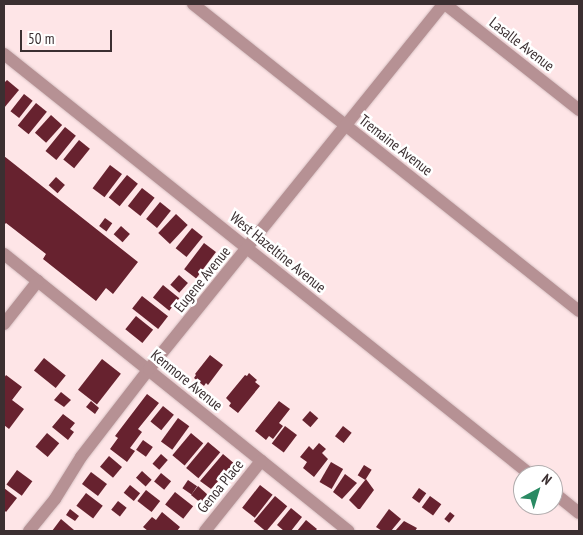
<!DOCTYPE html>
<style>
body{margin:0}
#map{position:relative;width:583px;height:535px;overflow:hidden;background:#fee5e7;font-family:"PT Sans Narrow",sans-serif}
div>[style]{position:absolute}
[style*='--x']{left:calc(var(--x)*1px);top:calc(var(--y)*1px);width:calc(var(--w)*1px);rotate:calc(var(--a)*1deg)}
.building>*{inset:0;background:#67222f;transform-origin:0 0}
.roads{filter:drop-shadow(0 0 1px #d7c1c3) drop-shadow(0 0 1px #d7c1c3)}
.minor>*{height:12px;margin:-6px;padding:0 6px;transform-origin:6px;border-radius:6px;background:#b69194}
span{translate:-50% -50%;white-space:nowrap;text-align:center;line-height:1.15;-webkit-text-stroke:5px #fff;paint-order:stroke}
.street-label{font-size:15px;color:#3b2f31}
.frame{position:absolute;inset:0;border:5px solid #3b2f31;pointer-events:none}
.north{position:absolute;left:513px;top:465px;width:50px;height:50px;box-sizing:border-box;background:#fff;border:1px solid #b1acad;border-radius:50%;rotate:39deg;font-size:14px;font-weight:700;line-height:20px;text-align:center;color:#3b2f31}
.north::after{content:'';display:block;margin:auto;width:18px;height:22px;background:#2a8a63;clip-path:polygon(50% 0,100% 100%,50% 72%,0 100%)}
.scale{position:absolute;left:20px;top:30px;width:92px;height:22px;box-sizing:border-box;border:2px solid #3b2f31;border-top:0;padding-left:6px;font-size:15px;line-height:18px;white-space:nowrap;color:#3b2f31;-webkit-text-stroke:4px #fff;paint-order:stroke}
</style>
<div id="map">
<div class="building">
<i style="clip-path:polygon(7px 80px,19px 90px,4px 108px,4px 83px)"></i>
<i style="left:24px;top:94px;width:11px;height:22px;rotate:38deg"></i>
<i style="left:36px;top:103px;width:14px;height:29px;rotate:39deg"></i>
<i style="left:51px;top:115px;width:15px;height:24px;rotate:42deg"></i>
<i style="left:65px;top:127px;width:14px;height:31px;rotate:39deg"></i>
<i style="left:79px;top:140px;width:14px;height:25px;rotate:39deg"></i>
<i style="clip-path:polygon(4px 156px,138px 262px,113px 294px,106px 288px,96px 301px,43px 259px,46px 254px,6px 223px,4px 225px)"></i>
<i style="left:110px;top:165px;width:15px;height:29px;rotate:37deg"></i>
<i style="left:127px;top:175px;width:14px;height:29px;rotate:39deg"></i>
<i style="left:56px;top:177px;width:12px;height:11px;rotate:42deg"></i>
<i style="left:142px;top:188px;width:16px;height:23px;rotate:38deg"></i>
<i style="left:160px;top:202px;width:14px;height:22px;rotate:39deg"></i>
<i style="left:176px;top:214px;width:16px;height:26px;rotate:43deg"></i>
<i style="left:105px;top:218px;width:9px;height:10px;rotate:36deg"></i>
<i style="left:121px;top:226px;width:12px;height:11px;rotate:42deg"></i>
<i style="left:192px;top:228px;width:14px;height:26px;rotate:39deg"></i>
<i style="left:204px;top:243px;width:15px;height:33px;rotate:37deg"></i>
<i style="left:179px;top:275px;width:12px;height:13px;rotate:42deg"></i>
<i style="left:163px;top:285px;width:21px;height:16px;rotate:39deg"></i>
<i style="left:142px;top:296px;width:33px;height:16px;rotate:38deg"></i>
<i style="left:136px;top:316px;width:22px;height:17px;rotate:39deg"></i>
<i style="clip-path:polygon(210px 355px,223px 365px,208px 385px,206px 383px,204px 386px,194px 378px,196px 375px,195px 374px)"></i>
<i style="left:44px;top:358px;width:28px;height:16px;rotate:39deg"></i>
<i style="left:102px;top:359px;width:24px;height:39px;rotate:38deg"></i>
<i style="clip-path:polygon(249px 373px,257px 380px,255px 382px,260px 386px,238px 413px,229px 406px,231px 403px,226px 398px,245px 375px,247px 376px)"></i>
<i style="clip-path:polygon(6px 375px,22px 387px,12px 400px,24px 409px,9px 429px,4px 425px,4px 378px)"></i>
<i style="clip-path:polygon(61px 392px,71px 400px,64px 407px,54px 400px)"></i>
<i style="clip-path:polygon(147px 394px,159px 403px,138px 429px,142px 432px,130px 448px,135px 451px,127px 462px,110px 449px,118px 438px,115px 436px)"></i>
<i style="clip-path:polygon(91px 401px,99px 408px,95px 414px,86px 407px)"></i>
<i style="clip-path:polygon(279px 401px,290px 409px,279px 423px,283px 426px,273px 439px,269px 436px,266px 440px,255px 431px)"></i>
<i style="left:163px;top:406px;width:14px;height:20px;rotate:39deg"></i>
<i style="left:310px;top:411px;width:11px;height:12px;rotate:41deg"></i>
<i style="clip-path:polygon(63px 414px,75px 423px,70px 429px,74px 432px,68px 440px,52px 427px)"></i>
<i style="left:178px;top:418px;width:14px;height:29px;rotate:36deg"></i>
<i style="left:285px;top:426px;width:15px;height:22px;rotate:37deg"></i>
<i style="left:343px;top:426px;width:11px;height:13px;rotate:38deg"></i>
<i style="left:47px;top:433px;width:16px;height:18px;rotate:40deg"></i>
<i style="left:191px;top:433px;width:16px;height:29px;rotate:40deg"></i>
<i style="left:143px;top:440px;width:12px;height:12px;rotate:35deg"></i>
<i style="left:208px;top:442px;width:16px;height:34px;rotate:40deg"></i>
<i style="clip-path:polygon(319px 443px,326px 449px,322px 453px,328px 459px,314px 477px,303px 468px,307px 462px,300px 457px,309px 446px,313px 450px)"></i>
<i style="left:161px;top:454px;width:9px;height:13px;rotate:41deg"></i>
<i style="clip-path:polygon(223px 454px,236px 465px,222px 481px,220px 479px,211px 489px,200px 481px)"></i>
<i style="left:109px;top:456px;width:17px;height:14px;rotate:40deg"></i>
<i style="left:331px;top:462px;width:14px;height:23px;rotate:30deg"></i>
<i style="left:364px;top:465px;width:9px;height:12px;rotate:32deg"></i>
<i style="left:17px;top:470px;width:19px;height:18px;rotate:36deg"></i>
<i style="left:142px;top:471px;width:13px;height:9px;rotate:42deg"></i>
<i style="left:91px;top:472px;width:20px;height:15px;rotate:37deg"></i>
<i style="left:161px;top:473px;width:13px;height:11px;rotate:39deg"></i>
<i style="clip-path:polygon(345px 474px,357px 483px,342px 499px,333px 492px)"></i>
<i style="clip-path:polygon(366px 479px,374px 490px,360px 509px,358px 509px,349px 500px)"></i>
<i style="left:188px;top:480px;width:11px;height:10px;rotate:34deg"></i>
<i style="left:130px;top:485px;width:13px;height:10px;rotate:39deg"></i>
<i style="left:260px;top:485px;width:16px;height:29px;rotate:38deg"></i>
<i style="clip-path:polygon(198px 486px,208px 495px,202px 504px,191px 495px)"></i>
<i style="clip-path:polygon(4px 488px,17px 498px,6px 512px,4px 510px)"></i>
<i style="left:419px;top:488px;width:9px;height:12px;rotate:36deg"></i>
<i style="left:146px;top:490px;width:18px;height:14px;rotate:38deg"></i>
<i style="left:175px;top:492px;width:23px;height:16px;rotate:38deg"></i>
<i style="left:86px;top:493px;width:21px;height:16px;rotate:37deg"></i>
<i style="left:275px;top:496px;width:16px;height:33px;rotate:40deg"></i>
<i style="left:430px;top:496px;width:14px;height:14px;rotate:36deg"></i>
<i style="left:118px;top:501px;width:11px;height:11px;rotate:38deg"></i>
<i style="clip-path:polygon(291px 508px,302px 517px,291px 531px,284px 531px,277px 525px)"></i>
<i style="clip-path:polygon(70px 509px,79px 516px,75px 521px,66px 515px)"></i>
<i style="clip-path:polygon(389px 509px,401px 519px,391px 531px,382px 531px,376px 527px)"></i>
<i style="clip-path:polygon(162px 512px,180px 527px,177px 531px,148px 531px,143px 527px,152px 517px,156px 520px)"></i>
<i style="left:450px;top:512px;width:6px;height:9px;rotate:39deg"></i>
<i style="clip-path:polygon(61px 519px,74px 530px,73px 531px,52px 531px)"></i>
<i style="clip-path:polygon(306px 520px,317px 529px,315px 531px,297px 531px)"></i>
<i style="clip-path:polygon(404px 521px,417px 528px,415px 531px,395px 531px)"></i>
</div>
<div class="roads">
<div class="minor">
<i style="--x:193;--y:4;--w:493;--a:38.5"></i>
<i style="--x:445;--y:4;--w:171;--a:38.3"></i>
<i style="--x:4;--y:54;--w:675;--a:38.62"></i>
<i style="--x:4;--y:254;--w:442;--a:38.8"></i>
<i style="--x:4;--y:324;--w:55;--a:-51.7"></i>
<i style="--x:553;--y:492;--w:33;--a:39"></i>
<i style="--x:29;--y:531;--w:41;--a:-50.9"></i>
<i style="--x:55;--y:499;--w:49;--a:-58.2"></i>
<i style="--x:81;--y:457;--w:111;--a:-52.3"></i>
<i style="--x:149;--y:369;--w:469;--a:-51.1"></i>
<i style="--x:205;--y:531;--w:90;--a:-51.3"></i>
</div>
</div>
<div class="street-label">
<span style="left:522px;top:44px;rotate:38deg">Lasalle Avenue</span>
<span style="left:396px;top:145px;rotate:38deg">Tremaine Avenue</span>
<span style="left:278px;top:252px;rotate:39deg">West Hazeltine Avenue</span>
<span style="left:202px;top:279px;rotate:-51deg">Eugene Avenue</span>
<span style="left:187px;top:380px;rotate:39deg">Kenmore Avenue</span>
<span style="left:220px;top:486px;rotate:-51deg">Genoa Place</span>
</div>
<div class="frame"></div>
<div class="north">N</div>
<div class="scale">50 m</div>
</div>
